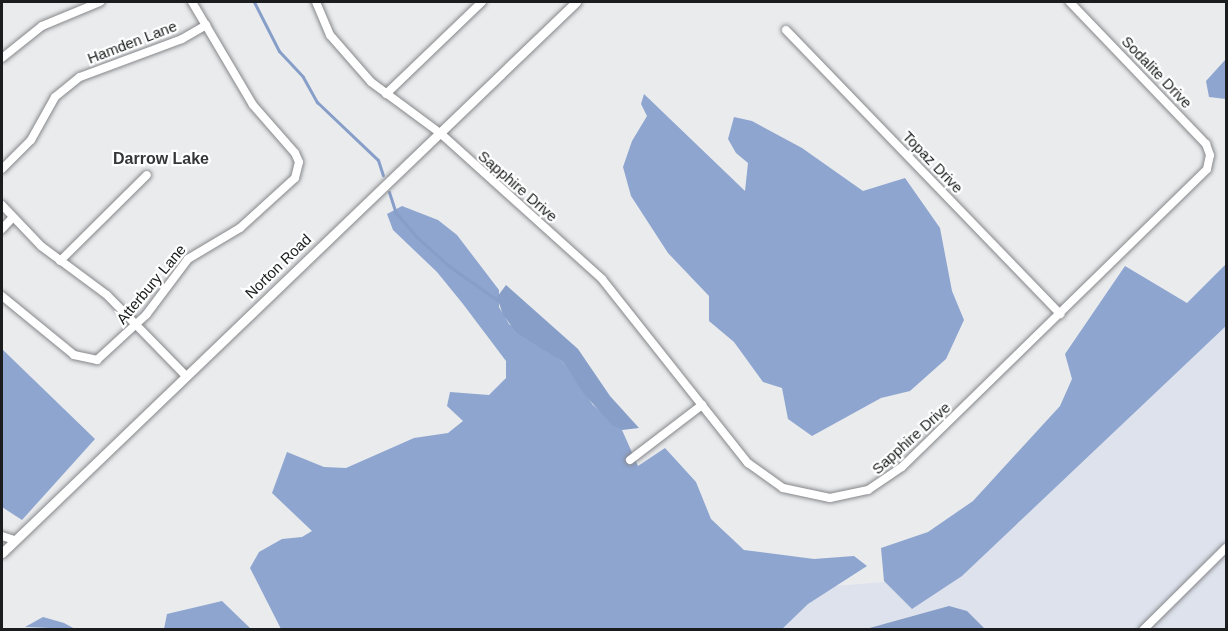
<!DOCTYPE html>
<style>
body{margin:0}
#map{position:relative;width:1228px;height:631px;overflow:hidden;background:#e9ebed;font-family:Helvetica,sans-serif}
div>[style]{position:absolute}
[style*='--x']{left:calc(var(--x)*1px);top:calc(var(--y)*1px);width:calc(var(--w)*1px);rotate:calc(var(--a)*1deg)}
.built>*{inset:0;background:#dde2ec}
.forest>*{inset:0;background:#8ea5d0}
.water>*{inset:0;background:#879ec9}
.stream>*{height:3px;margin:-1.5px;padding:0 1.5px;transform-origin:1.5px;border-radius:1.5px;background:#879ec9}
.roads{filter:drop-shadow(0 0 2px #86878a) drop-shadow(0 0 2px #86878a)}
.minor>*{height:8px;margin:-4px;padding:0 4px;transform-origin:4px;border-radius:4px;background:#fff}
.tertiary>*{height:9px;margin:-4.5px;padding:0 4.5px;transform-origin:4.5px;border-radius:4.5px;background:#fff}
span{translate:-50% -50%;white-space:nowrap;text-align:center;line-height:1.15;-webkit-text-stroke:4.5px #fff;paint-order:stroke}
.street-label{font-size:15px;color:#1b1c1d}
.neighbourhood-label{font-size:16px;color:#353638;font-weight:700}
.frame{position:absolute;inset:0;border:3px solid #1b1c1d;pointer-events:none}
</style>
<div id="map">
<div class="built">
<i style="clip-path:polygon(1226px 326px,1226px 629px,765px 630px,809px 588px,962px 576px)"></i>
</div>
<div class="forest">
<i style="clip-path:polygon(1226px 59px,1226px 99px,1209px 97px,1206px 81px)"></i>
<i style="clip-path:polygon(644px 94px,745px 191px,748px 163px,736px 153px,728px 139px,734px 117px,752px 121px,802px 148px,863px 191px,905px 178px,940px 228px,952px 291px,964px 320px,946px 359px,910px 391px,881px 398px,812px 436px,788px 419px,782px 388px,763px 382px,734px 342px,709px 321px,709px 296px,668px 253px,631px 196px,623px 167px,632px 141px,647px 116px,641px 104px)"></i>
<i style="clip-path:polygon(402px 206px,438px 220px,457px 235px,499px 290px,499px 307px,509px 324px,563px 362px,593px 405px,622px 430px,638px 466px,665px 448px,696px 482px,711px 519px,744px 550px,814px 559px,854px 556px,867px 566px,808px 604px,781px 630px,281px 629px,250px 568px,259px 552px,282px 539px,302px 537px,312px 531px,272px 493px,287px 452px,324px 467px,346px 468px,414px 438px,448px 433px,463px 421px,447px 406px,450px 392px,489px 395px,506px 378px,506px 361px,463px 304px,437px 272px,393px 230px,387px 214px)"></i>
<i style="clip-path:polygon(1226px 264px,1226px 326px,962px 576px,912px 609px,884px 581px,881px 548px,928px 532px,973px 501px,1060px 406px,1072px 379px,1065px 354px,1125px 266px,1187px 303px)"></i>
<i style="clip-path:polygon(2px 349px,95px 439px,22px 520px,2px 507px)"></i>
<i style="clip-path:polygon(222px 601px,251px 629px,164px 629px,167px 614px)"></i>
<i style="clip-path:polygon(43px 617px,64px 623px,75px 629px,25px 627px)"></i>
</div>
<div class="water">
<i style="clip-path:polygon(506px 285px,578px 349px,610px 396px,639px 428px,622px 430px,612px 425px,584px 394px,563px 362px,517px 333px,503px 315px,497px 297px)"></i>
<i style="clip-path:polygon(949px 606px,967px 611px,985px 629px,866px 629px)"></i>
</div>
<div class="stream">
<i style="--x:254;--y:2;--w:55;--a:63"></i>
<i style="--x:279;--y:51;--w:35;--a:47"></i>
<i style="--x:303;--y:77;--w:29;--a:61"></i>
<i style="--x:317;--y:102;--w:84;--a:43.6"></i>
<i style="--x:378;--y:160;--w:16;--a:72"></i>
<i style="--x:389;--y:192;--w:22;--a:72"></i>
<i style="--x:396;--y:213;--w:33;--a:49"></i>
<i style="--x:418;--y:238;--w:42;--a:42.1"></i>
<i style="--x:449;--y:266;--w:59;--a:35.3"></i>
</div>
<div class="roads">
<div class="minor">
<i style="--x:316;--y:2;--w:36;--a:67"></i>
<i style="--x:330;--y:35;--w:62;--a:48.9"></i>
<i style="--x:371;--y:82;--w:86;--a:36.5"></i>
<i style="--x:440;--y:133;--w:218;--a:42"></i>
<i style="--x:602;--y:279;--w:235;--a:51.6"></i>
<i style="--x:748;--y:463;--w:43;--a:35.5"></i>
<i style="--x:783;--y:488;--w:48;--a:12"></i>
<i style="--x:830;--y:498;--w:39;--a:-12"></i>
<i style="--x:868;--y:490;--w:41;--a:-34.1"></i>
<i style="--x:902;--y:467;--w:426;--a:-44.3"></i>
<i style="--x:1207;--y:169;--w:14;--a:-78"></i>
<i style="--x:1210;--y:155;--w:12;--a:-110"></i>
<i style="--x:1206;--y:144;--w:197;--a:-133.8"></i>
<i style="--x:786;--y:30;--w:395;--a:46"></i>
<i style="--x:2;--y:58;--w:51;--a:-38.7"></i>
<i style="--x:42;--y:26;--w:63;--a:-22.5"></i>
<i style="--x:386;--y:94;--w:133;--a:-43.8"></i>
<i style="--x:2;--y:169;--w:41;--a:-45"></i>
<i style="--x:31;--y:140;--w:49;--a:-60.8"></i>
<i style="--x:55;--y:97;--w:32;--a:-39"></i>
<i style="--x:80;--y:77;--w:109;--a:-20.4"></i>
<i style="--x:182;--y:39;--w:28;--a:-30"></i>
<i style="--x:2;--y:205;--w:57;--a:46.4"></i>
<i style="--x:41;--y:246;--w:82;--a:36.6"></i>
<i style="--x:107;--y:295;--w:113;--a:45.7"></i>
<i style="--x:2;--y:229;--w:16;--a:-47"></i>
<i style="--x:60;--y:261;--w:122;--a:-44.7"></i>
<i style="--x:2;--y:296;--w:93;--a:39.3"></i>
<i style="--x:74;--y:355;--w:24;--a:12"></i>
<i style="--x:97;--y:360;--w:67;--a:-42.6"></i>
<i style="--x:146;--y:315;--w:70;--a:-53.1"></i>
<i style="--x:188;--y:259;--w:61;--a:-30.8"></i>
<i style="--x:240;--y:228;--w:74;--a:-42.3"></i>
<i style="--x:295;--y:178;--w:16;--a:-76"></i>
<i style="--x:299;--y:162;--w:10;--a:-114"></i>
<i style="--x:295;--y:153;--w:64;--a:-131.2"></i>
<i style="--x:253;--y:105;--w:120;--a:-120.6"></i>
<i style="--x:630;--y:460;--w:91;--a:-37.4"></i>
<i style="--x:2;--y:536;--w:13;--a:18"></i>
<i style="--x:1143;--y:630;--w:117;--a:-44.7"></i>
</div>
<div class="tertiary">
<i style="--x:2;--y:553;--w:796;--a:-43.83"></i>
</div>
</div>
<div class="street-label">
<span style="left:132px;top:42px;rotate:-21deg">Hamden Lane</span>
<span style="left:1157px;top:72px;rotate:46deg">Sodalite Drive</span>
<span style="left:933px;top:162px;rotate:46deg">Topaz Drive</span>
<span style="left:518px;top:186px;rotate:41deg">Sapphire Drive</span>
<span style="left:278px;top:266px;rotate:-44deg">Norton Road</span>
<span style="left:151px;top:284px;rotate:-50deg">Atterbury Lane</span>
<span style="left:911px;top:438px;rotate:-42deg">Sapphire Drive</span>
</div>
<div class="neighbourhood-label">
<span style="left:161px;top:159px">Darrow Lake</span>
</div>
<div class="frame"></div>
</div>
